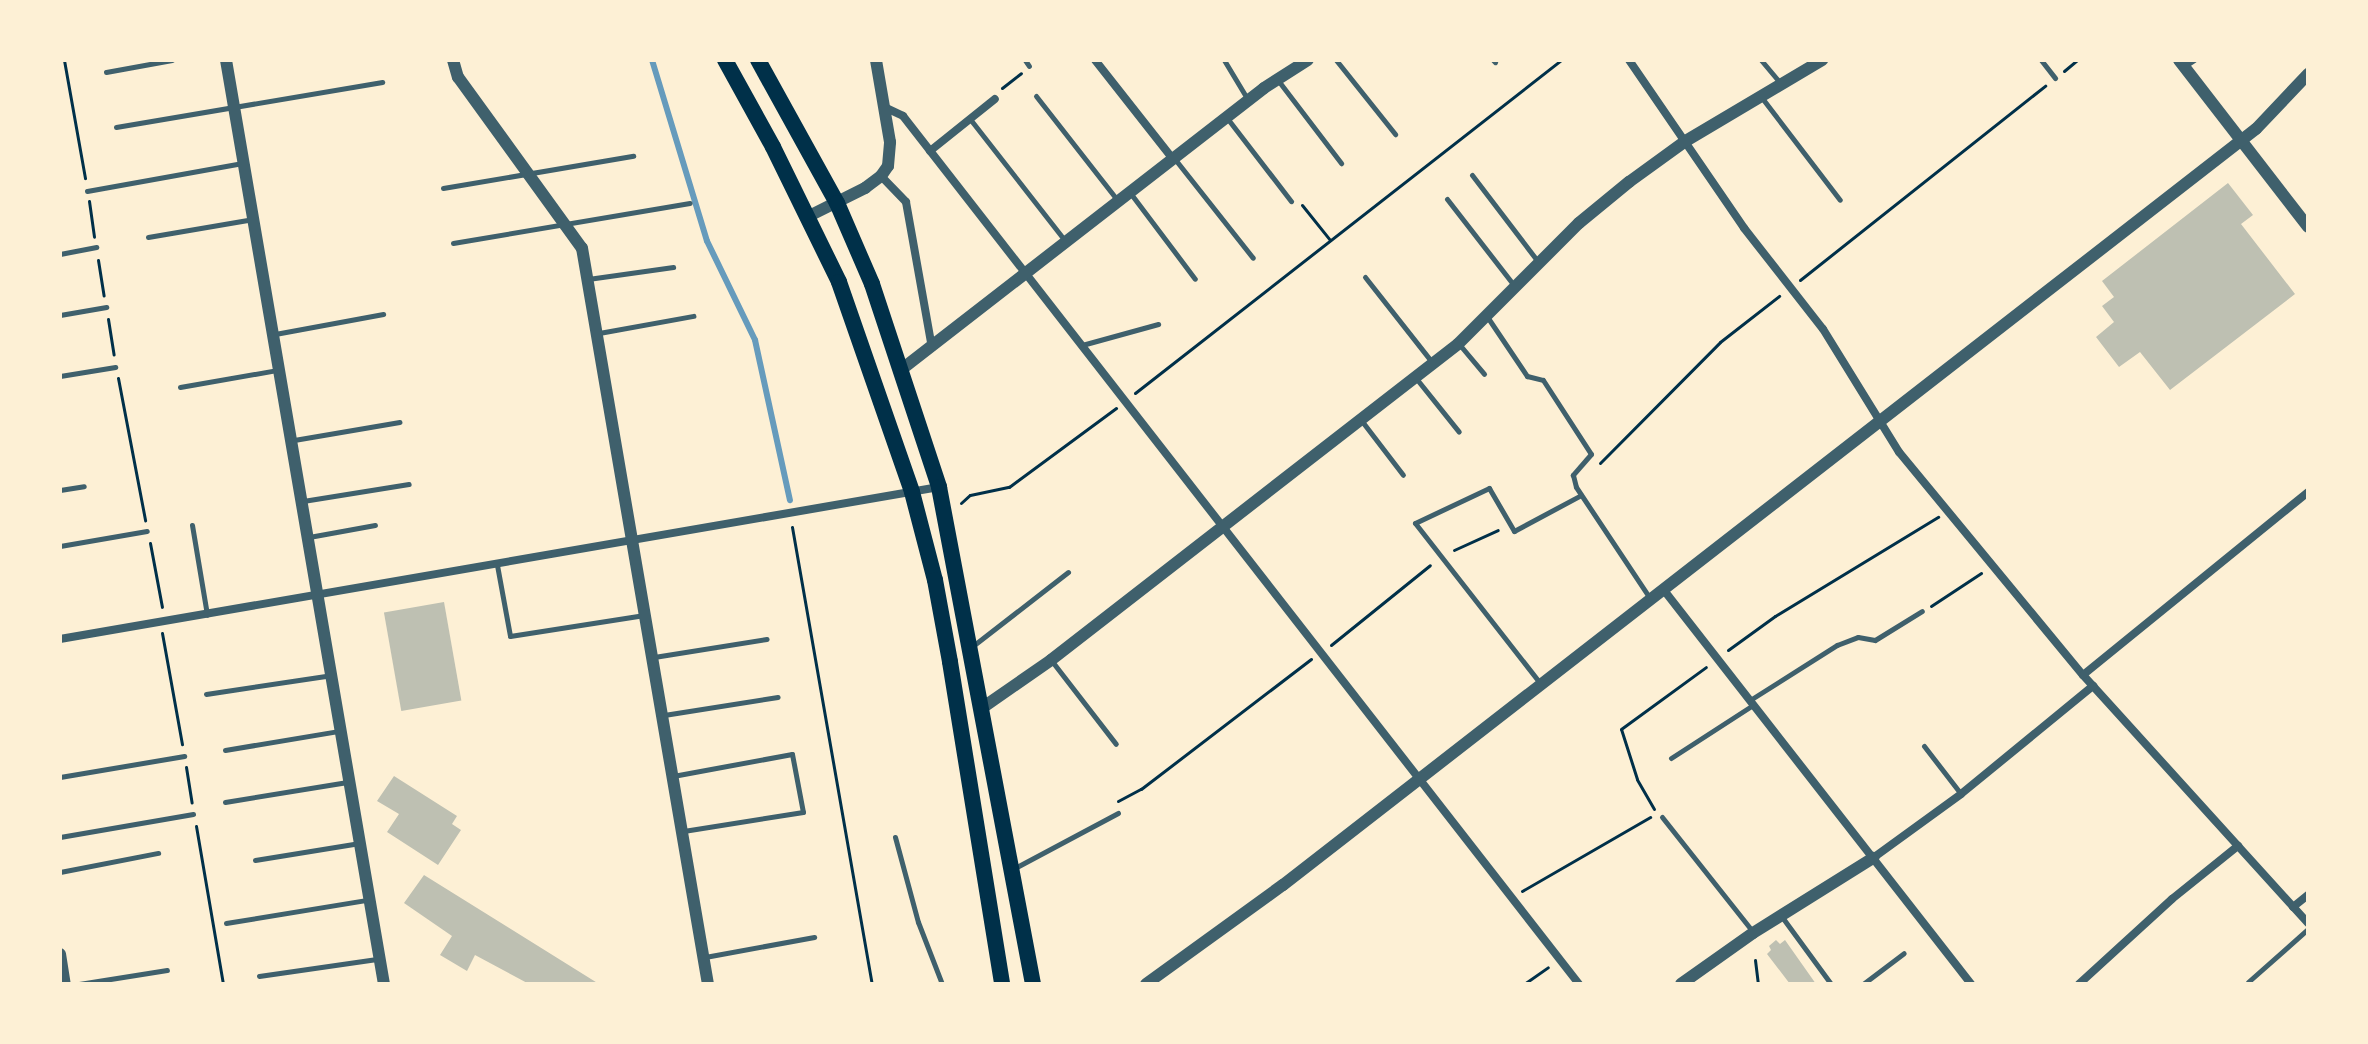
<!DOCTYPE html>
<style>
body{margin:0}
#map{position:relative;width:2368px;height:1044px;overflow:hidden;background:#fdf0d5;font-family:"Archivo Narrow",sans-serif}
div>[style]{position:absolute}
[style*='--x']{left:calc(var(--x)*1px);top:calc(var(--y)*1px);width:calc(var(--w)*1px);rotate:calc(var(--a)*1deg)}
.stream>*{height:6px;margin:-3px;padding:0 3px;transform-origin:3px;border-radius:3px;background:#669bbc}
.building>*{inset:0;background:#bec0b2;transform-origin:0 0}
.path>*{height:3px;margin:-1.5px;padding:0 1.5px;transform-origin:1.5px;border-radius:1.5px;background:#003049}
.service>*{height:5px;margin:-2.5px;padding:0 2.5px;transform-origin:2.5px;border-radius:2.5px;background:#3f606c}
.minor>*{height:8px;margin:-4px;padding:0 4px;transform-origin:4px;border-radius:4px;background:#3f606c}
.tertiary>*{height:12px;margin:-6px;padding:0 6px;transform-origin:6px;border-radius:6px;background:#3f606c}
.primary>*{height:16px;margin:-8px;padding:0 8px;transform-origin:8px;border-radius:8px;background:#003049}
span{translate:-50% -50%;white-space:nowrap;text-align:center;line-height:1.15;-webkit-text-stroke:8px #fdf0d5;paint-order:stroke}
.frame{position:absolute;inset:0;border:62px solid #fdf0d5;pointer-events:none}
</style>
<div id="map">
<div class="stream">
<i style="--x:652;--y:60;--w:189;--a:73.1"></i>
<i style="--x:707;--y:241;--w:110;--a:64.1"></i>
<i style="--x:755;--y:340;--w:164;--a:77.7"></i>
</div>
<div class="building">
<i style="clip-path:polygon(2228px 183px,2253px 215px,2241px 224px,2295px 294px,2170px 390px,2140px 352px,2119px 367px,2096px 337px,2114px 322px,2102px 306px,2114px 297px,2102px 281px)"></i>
<i style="left:444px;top:602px;width:100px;height:61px;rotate:80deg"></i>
<i style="clip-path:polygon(394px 776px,457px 816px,452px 824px,461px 830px,438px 865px,387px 832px,399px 814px,377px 801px)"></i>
<i style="clip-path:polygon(424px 875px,599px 984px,529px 984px,475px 955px,467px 971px,440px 955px,452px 936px,404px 903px)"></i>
<i style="clip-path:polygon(1776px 940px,1780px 944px,1785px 940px,1816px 984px,1790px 984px,1767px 954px,1771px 950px,1769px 946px)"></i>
</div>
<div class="path">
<i style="--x:64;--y:60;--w:120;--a:79.9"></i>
<i style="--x:2064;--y:71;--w:17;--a:-40"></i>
<i style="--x:1002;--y:88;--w:24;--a:-38"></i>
<i style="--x:89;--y:201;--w:36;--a:82"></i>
<i style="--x:1302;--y:205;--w:45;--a:51.3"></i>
<i style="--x:98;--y:260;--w:36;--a:81"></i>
<i style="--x:1800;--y:280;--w:313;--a:-38.4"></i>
<i style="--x:108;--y:319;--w:36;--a:81"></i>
<i style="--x:118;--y:378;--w:145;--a:79.2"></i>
<i style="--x:1135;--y:393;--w:541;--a:-38.01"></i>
<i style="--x:1600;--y:463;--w:170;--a:-45.2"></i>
<i style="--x:1720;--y:342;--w:75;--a:-37.9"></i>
<i style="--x:961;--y:503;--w:12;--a:-42"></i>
<i style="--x:970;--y:495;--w:40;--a:-12"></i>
<i style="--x:1009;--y:487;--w:133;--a:-36.4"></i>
<i style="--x:792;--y:527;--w:464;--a:80.1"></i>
<i style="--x:150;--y:543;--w:65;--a:79.4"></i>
<i style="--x:1454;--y:550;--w:48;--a:-24.4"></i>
<i style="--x:1931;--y:606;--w:60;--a:-33.4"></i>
<i style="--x:162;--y:633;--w:113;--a:79.8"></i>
<i style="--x:1331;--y:645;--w:127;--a:-38.9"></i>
<i style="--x:1728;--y:650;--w:58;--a:-35.9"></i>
<i style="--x:1775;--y:616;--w:191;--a:-31.3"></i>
<i style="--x:186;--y:767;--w:36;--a:81"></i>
<i style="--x:1118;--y:801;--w:26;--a:-28"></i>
<i style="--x:1141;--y:789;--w:214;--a:-37.4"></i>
<i style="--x:1654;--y:809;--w:34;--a:-120"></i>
<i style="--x:1637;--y:779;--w:52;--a:-107.7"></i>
<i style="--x:1621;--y:729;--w:105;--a:-36.1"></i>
<i style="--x:196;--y:826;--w:160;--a:80.3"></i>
<i style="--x:1522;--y:891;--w:148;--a:-30"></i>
<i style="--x:1755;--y:960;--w:24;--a:83"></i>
<i style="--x:1524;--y:984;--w:29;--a:-35"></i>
</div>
<div class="service">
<i style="--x:1025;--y:60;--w:7;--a:56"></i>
<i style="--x:1224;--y:60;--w:47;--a:59"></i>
<i style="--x:1336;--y:60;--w:95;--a:51.4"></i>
<i style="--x:1493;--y:60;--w:3;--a:45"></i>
<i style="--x:1761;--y:60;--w:31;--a:50"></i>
<i style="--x:2041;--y:60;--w:23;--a:52"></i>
<i style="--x:2185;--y:66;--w:11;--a:-34"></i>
<i style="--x:106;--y:72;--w:67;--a:-10.3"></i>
<i style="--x:1277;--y:79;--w:106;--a:52.7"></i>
<i style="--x:1036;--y:96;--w:133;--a:52"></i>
<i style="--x:1762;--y:98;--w:128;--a:52.6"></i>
<i style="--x:1227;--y:118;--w:105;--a:52.4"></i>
<i style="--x:970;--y:119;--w:156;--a:52"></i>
<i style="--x:116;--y:127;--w:270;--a:-9.6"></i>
<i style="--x:1174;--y:158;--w:127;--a:51.7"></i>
<i style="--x:1472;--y:175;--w:111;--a:52.7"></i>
<i style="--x:443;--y:188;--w:193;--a:-9.6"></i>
<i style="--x:87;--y:191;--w:158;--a:-10.2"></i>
<i style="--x:1131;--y:194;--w:106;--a:53"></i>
<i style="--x:1447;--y:199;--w:113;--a:52.2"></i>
<i style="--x:148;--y:237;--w:107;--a:-9.7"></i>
<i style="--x:453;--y:243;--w:240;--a:-9.6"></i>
<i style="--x:60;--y:254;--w:37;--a:-11"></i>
<i style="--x:1365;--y:277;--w:108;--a:51.8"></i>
<i style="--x:588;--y:279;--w:86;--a:-8"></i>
<i style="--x:60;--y:315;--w:47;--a:-9.9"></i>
<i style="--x:1488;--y:318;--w:70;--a:56.1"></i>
<i style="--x:1527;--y:376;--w:16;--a:14"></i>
<i style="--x:1543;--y:380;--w:88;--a:57"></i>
<i style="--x:1591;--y:454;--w:28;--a:131"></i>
<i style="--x:1573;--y:475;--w:12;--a:76"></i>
<i style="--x:1576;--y:487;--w:132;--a:56.4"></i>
<i style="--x:599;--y:333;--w:96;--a:-10.3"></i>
<i style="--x:275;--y:334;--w:110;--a:-10.5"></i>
<i style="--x:1459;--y:344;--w:39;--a:50"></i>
<i style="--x:1082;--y:345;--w:79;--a:-15.4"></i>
<i style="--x:60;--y:376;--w:56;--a:-9.3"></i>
<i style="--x:1415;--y:377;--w:70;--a:51.3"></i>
<i style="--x:180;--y:387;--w:98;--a:-9.9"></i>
<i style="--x:1361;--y:420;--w:69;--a:52.6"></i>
<i style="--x:294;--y:440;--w:107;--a:-9.7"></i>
<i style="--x:60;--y:490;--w:24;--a:-9"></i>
<i style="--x:303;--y:501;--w:107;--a:-9.1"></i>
<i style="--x:192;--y:525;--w:91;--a:80.5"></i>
<i style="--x:309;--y:537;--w:67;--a:-10.3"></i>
<i style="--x:60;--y:546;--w:88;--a:-9.8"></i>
<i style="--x:497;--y:565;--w:72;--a:79.6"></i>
<i style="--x:510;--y:636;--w:136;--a:-8.9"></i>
<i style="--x:974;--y:645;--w:119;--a:-37.8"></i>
<i style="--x:654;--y:657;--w:114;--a:-9.1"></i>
<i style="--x:1051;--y:660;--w:106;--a:52.3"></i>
<i style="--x:1540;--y:683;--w:203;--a:-128"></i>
<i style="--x:1415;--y:523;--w:82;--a:-25.3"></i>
<i style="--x:1489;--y:488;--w:50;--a:59.8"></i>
<i style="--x:1514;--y:531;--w:76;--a:-28.2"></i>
<i style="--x:206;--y:694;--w:126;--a:-8.6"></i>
<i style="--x:1750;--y:700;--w:103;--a:-32.3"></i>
<i style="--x:1837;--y:645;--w:22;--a:-21"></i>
<i style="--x:1858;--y:637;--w:17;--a:10"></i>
<i style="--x:1875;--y:640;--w:55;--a:-31.7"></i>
<i style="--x:664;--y:715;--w:115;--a:-9"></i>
<i style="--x:1924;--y:746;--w:61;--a:52.4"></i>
<i style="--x:225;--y:750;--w:116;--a:-9.5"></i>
<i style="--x:1671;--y:758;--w:98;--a:-32.9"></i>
<i style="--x:673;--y:776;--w:121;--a:-10.5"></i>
<i style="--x:792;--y:754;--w:59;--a:79.3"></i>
<i style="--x:803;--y:812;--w:121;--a:171"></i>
<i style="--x:60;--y:777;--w:126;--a:-9.6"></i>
<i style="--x:225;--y:802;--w:124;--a:-9.3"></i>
<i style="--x:1662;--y:817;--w:147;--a:51.6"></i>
<i style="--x:60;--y:837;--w:135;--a:-9.8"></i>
<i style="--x:895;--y:837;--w:88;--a:74.9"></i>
<i style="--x:918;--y:922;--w:66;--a:68.8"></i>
<i style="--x:255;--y:860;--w:106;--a:-9.2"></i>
<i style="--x:1013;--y:869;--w:119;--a:-28.1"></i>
<i style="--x:60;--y:872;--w:100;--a:-11"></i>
<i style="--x:1782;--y:917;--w:83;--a:53.8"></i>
<i style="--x:226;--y:923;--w:143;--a:-9.3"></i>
<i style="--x:705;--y:957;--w:111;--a:-10.4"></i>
<i style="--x:259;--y:976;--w:119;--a:-8.2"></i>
<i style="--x:2248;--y:982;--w:80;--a:-41.5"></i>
<i style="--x:79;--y:984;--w:89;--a:-9"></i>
<i style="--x:1863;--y:984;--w:51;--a:-37.1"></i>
</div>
<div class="minor">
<i style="--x:1095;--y:60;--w:126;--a:51.8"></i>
<i style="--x:1629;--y:60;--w:204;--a:55.6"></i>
<i style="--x:1744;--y:228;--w:128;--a:52"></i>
<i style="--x:1823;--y:329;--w:145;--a:58.3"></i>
<i style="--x:1899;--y:452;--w:289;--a:50.5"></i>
<i style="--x:2083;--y:675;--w:335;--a:47.8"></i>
<i style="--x:884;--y:107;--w:21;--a:25"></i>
<i style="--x:903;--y:116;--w:1100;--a:52.09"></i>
<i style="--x:930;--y:151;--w:83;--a:-38.7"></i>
<i style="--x:881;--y:176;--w:36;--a:46"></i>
<i style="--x:906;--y:202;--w:148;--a:79.9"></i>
<i style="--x:1663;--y:589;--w:501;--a:52.05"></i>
<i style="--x:60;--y:639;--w:892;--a:-9.81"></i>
<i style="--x:2083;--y:675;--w:290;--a:-39.1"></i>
<i style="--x:1873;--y:858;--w:109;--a:-36"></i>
<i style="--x:1961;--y:794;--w:171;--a:-39.3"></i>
<i style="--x:2293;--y:907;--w:19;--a:-39"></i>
<i style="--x:2079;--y:984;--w:126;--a:-42.4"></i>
<i style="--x:2172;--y:899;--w:85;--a:-38.8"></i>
</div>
<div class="tertiary">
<i style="--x:226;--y:60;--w:937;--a:80.3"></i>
<i style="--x:453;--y:60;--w:18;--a:74"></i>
<i style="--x:458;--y:77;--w:211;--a:54.1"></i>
<i style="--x:582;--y:248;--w:747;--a:80.29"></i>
<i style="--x:2179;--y:60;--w:211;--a:52.3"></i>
<i style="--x:809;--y:216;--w:63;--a:-26.6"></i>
<i style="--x:865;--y:188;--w:20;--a:-37"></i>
<i style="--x:881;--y:176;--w:12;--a:-55"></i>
<i style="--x:888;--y:166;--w:24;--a:-85"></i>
<i style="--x:890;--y:142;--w:83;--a:-99.7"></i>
<i style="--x:902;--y:369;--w:458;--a:-37.8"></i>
<i style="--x:1264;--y:88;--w:52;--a:-32.5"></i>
<i style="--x:982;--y:708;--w:84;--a:-34.8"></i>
<i style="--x:1051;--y:660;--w:515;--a:-37.83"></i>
<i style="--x:1458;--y:344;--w:171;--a:-45"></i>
<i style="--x:1579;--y:223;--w:65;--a:-39.4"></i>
<i style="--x:1629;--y:182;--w:68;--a:-36"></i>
<i style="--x:1684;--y:142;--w:161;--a:-30.7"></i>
<i style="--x:60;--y:954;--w:30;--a:81"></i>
<i style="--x:1146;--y:984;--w:169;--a:-35.9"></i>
<i style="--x:1283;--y:885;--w:1232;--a:-37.85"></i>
<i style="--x:2256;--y:129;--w:76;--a:-46.6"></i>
<i style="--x:1681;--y:984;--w:88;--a:-35.3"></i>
<i style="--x:1753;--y:933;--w:142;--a:-32"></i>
</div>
<div class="primary">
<i style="--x:725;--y:60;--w:99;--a:61.1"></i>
<i style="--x:773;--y:147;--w:150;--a:63.9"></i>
<i style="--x:839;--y:282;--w:222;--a:70.8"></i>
<i style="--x:912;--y:492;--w:91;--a:75.4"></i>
<i style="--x:935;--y:580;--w:83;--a:79.6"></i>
<i style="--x:950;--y:662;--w:326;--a:80.8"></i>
<i style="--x:758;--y:60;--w:163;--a:61.1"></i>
<i style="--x:837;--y:203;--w:88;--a:66.6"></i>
<i style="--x:872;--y:284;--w:214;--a:71.7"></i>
<i style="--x:939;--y:487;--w:506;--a:79.29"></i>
</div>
<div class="frame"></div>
</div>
